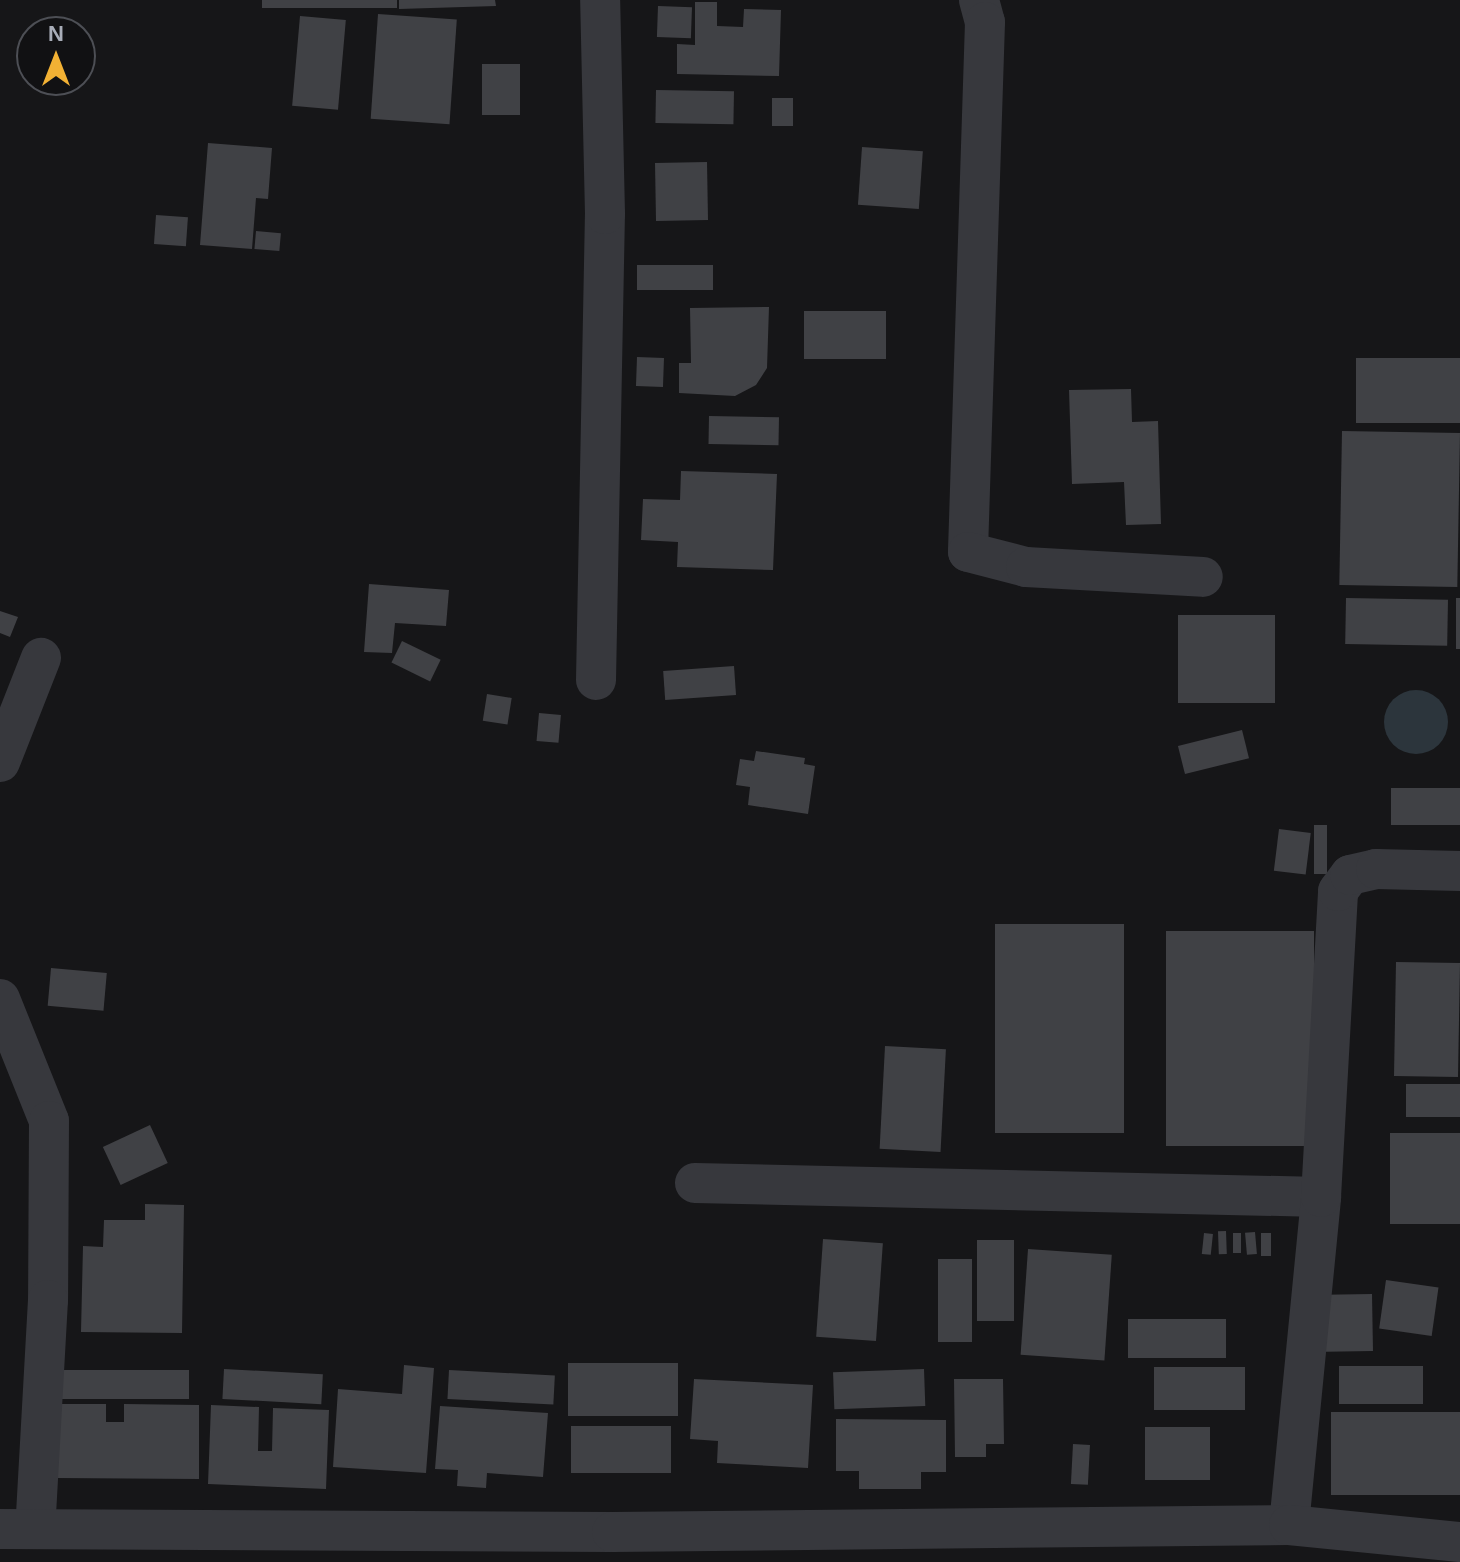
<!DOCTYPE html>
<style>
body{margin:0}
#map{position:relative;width:1460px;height:1562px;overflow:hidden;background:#161618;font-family:Arial,sans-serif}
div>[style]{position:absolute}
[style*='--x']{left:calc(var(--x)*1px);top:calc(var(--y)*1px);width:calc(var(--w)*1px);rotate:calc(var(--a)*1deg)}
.water>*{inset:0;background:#2c353c}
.round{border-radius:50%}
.building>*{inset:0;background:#404145;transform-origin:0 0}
.minor>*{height:40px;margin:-20px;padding:0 20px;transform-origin:20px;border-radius:20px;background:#37383d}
span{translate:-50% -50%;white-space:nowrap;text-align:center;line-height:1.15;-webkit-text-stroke:7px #111113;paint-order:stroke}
.north{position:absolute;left:16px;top:16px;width:80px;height:80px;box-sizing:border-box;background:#111113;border:2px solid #4d4f55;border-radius:50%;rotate:0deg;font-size:22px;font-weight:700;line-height:32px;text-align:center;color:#a8adb8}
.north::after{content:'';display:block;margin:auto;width:28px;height:36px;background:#f2b134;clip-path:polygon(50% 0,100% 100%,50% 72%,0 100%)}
</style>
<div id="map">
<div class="water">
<i class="round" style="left:1384px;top:690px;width:64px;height:64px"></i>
</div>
<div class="building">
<i style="left:262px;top:0;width:135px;height:8px"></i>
<i style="clip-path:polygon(399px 0,495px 0,496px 6px,399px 9px)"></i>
<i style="clip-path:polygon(695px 2px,717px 2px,717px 26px,743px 27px,744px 9px,781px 10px,779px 76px,677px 74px,677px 44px,695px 45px)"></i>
<i style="left:658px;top:6px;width:34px;height:31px;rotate:2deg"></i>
<i style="left:378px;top:14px;width:79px;height:105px;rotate:4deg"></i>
<i style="left:300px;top:16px;width:46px;height:90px;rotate:5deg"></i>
<i style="left:482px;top:64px;width:38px;height:51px"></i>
<i style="left:656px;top:90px;width:78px;height:33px;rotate:1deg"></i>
<i style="left:772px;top:98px;width:21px;height:28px"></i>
<i style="clip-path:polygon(208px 143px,272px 148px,268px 199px,256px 198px,252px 249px,200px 245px)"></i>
<i style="left:862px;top:147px;width:61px;height:58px;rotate:4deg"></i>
<i style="left:707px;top:162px;width:58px;height:52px;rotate:89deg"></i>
<i style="left:156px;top:215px;width:32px;height:29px;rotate:4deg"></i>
<i style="left:256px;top:231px;width:25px;height:18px;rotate:5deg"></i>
<i style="left:637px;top:265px;width:76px;height:25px"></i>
<i style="clip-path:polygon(769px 307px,767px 368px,756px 385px,735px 396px,679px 393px,679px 363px,691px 363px,690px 308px)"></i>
<i style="left:804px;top:311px;width:82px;height:48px"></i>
<i style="left:637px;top:357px;width:27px;height:29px;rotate:2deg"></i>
<i style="left:1460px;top:358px;width:65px;height:104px;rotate:90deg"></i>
<i style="clip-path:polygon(1131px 389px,1132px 422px,1158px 421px,1161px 524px,1126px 525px,1124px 482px,1072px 484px,1069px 390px)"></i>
<i style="left:709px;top:416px;width:70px;height:28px;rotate:1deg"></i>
<i style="left:1342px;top:431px;width:118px;height:154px;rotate:1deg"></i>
<i style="clip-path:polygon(681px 471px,777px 474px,773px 570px,677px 567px,678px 542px,641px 540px,643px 499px,680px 500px)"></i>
<i style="clip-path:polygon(369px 584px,449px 590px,446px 626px,395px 623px,392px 653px,364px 652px)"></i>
<i style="left:1346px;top:598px;width:102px;height:46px;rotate:1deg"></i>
<i style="left:1456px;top:598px;width:4px;height:51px"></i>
<i style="clip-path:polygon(0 611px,18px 617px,10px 637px,0 633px)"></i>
<i style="left:1178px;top:615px;width:97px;height:88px"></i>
<i style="left:402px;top:641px;width:43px;height:24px;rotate:26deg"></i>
<i style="left:734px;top:666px;width:29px;height:71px;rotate:86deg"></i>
<i style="left:487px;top:694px;width:25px;height:27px;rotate:9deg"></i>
<i style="left:539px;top:713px;width:22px;height:28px;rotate:5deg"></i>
<i style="left:1242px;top:730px;width:29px;height:66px;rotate:76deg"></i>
<i style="clip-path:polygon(756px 751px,805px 758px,804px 764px,815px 766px,808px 814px,748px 805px,750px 787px,736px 785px,740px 759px,754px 761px)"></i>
<i style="left:1460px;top:788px;width:37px;height:69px;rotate:90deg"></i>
<i style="left:1314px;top:825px;width:13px;height:49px"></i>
<i style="left:1279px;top:829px;width:32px;height:42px;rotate:7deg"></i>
<i style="left:995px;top:924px;width:129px;height:209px"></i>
<i style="left:1166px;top:931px;width:148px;height:215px"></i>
<i style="left:1396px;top:962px;width:64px;height:114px;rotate:1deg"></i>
<i style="left:51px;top:968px;width:56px;height:38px;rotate:5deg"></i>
<i style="left:885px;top:1046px;width:61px;height:103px;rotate:3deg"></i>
<i style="left:1460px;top:1084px;width:33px;height:54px;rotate:90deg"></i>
<i style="left:150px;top:1125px;width:42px;height:52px;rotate:65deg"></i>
<i style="left:1390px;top:1133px;width:70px;height:91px"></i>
<i style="clip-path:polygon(145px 1204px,184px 1205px,182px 1333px,81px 1332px,83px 1246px,103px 1247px,104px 1220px,145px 1220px)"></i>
<i style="left:1226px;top:1231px;width:23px;height:8px;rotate:88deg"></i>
<i style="left:1255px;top:1232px;width:22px;height:10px;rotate:85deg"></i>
<i style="left:1204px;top:1233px;width:9px;height:21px;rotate:6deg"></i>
<i style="left:1233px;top:1233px;width:8px;height:20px"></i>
<i style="left:1261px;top:1233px;width:10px;height:23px"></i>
<i style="left:823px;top:1239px;width:60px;height:98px;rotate:4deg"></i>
<i style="left:977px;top:1240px;width:37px;height:81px"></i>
<i style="left:1028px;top:1249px;width:84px;height:106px;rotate:4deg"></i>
<i style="left:938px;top:1259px;width:34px;height:83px"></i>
<i style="left:1386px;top:1280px;width:53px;height:49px;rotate:8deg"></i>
<i style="left:1372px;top:1294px;width:57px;height:47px;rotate:89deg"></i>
<i style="left:1226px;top:1319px;width:39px;height:98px;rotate:90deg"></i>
<i style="left:568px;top:1363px;width:110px;height:53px"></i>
<i style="clip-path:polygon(404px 1365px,434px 1368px,426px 1473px,333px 1467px,338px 1389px,402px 1394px)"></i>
<i style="left:1339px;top:1366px;width:84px;height:38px"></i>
<i style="left:1154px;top:1367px;width:91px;height:43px"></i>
<i style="left:224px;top:1369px;width:99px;height:30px;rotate:3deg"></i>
<i style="left:924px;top:1369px;width:37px;height:91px;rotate:88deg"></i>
<i style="left:52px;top:1370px;width:137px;height:29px"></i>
<i style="left:449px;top:1370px;width:106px;height:29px;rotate:3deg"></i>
<i style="clip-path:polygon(694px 1379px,813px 1385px,808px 1468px,717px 1463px,718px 1441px,690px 1439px)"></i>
<i style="clip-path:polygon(954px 1379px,1003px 1379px,1004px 1444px,986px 1444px,986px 1457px,955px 1457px)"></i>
<i style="clip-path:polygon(56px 1404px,106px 1404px,106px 1422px,124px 1422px,124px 1404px,199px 1405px,199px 1479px,56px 1478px)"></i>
<i style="clip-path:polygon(211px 1405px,259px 1407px,258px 1451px,272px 1451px,273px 1408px,329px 1410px,326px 1489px,208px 1484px)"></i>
<i style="clip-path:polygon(440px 1406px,548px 1413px,543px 1477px,487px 1473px,486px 1488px,457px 1486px,458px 1470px,435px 1469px)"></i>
<i style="left:1331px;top:1412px;width:129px;height:83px"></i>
<i style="clip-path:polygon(836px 1419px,946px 1420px,946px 1472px,921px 1472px,921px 1489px,859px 1489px,859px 1471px,836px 1471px)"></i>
<i style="left:671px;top:1426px;width:47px;height:100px;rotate:90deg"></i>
<i style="left:1145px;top:1427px;width:65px;height:53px"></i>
<i style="left:1073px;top:1444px;width:17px;height:40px;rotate:3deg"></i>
</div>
<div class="minor">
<i style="--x:979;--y:0;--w:23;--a:75"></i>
<i style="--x:985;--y:22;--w:530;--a:91.84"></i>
<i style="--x:968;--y:552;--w:60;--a:14.5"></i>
<i style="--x:1026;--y:567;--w:177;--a:3.2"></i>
<i style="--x:596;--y:680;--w:466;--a:-88.9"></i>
<i style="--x:605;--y:214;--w:214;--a:-91.3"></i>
<i style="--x:0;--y:762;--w:112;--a:-68.5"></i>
<i style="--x:0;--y:999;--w:131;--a:68.1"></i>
<i style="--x:49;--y:1121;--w:179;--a:90.3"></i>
<i style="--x:48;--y:1300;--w:229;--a:93.2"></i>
<i style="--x:695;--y:1183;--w:626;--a:1.28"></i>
<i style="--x:1289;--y:1525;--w:330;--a:-84.4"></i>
<i style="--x:1321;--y:1197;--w:306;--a:-86.8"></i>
<i style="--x:1338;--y:891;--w:20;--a:-53"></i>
<i style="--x:1350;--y:875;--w:27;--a:-13"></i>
<i style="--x:1376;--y:869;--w:84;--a:1.4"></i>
<i style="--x:0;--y:1529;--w:612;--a:0.28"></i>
<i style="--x:612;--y:1532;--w:677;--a:-0.59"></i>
<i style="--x:1289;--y:1525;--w:172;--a:5.7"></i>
</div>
<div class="north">N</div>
</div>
